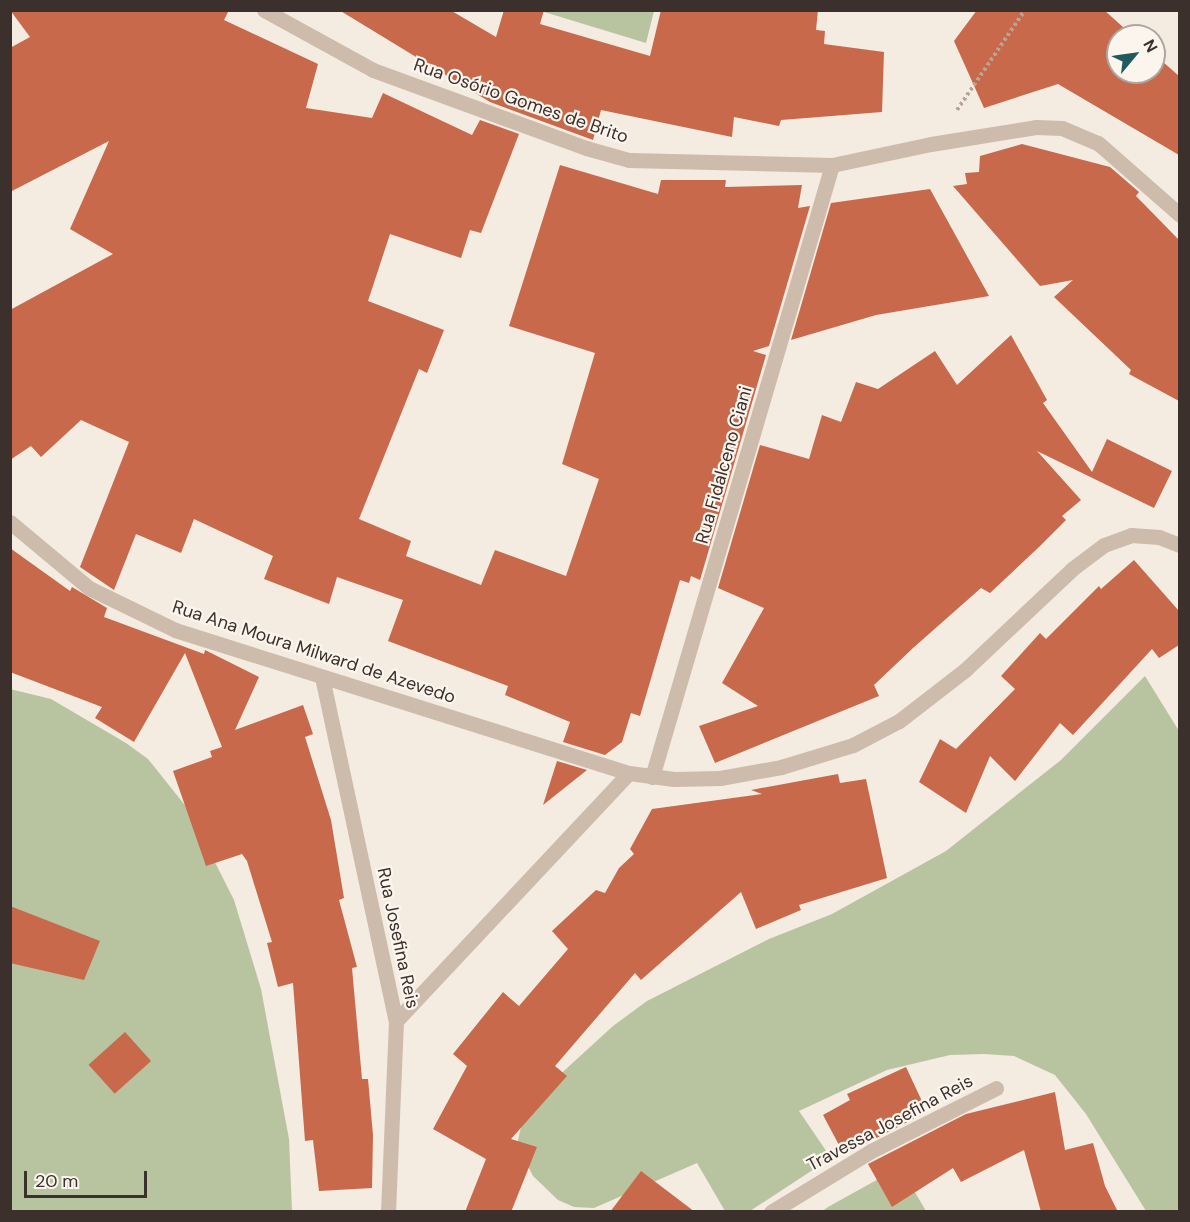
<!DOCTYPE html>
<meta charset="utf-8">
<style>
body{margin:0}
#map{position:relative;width:1190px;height:1222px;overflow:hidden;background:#f4ebe1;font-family:"DM Sans",sans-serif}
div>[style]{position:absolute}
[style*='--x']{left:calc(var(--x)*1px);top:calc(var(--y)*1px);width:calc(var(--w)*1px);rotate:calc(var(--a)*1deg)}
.green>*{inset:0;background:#b8c4a0}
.building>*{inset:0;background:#c8694b;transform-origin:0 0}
.path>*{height:4px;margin-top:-2px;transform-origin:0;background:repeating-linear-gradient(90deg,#b9a596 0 3px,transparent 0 6px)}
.minor>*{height:15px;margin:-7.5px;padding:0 7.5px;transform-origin:7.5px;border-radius:7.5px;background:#cdbbac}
span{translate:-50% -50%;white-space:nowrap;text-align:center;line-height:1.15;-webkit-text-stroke:4.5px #fbf5ee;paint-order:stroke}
.street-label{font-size:18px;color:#3b302b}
.frame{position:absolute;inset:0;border:12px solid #3b302b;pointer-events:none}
.north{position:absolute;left:1106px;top:24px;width:60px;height:60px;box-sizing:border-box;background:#fbf5ee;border:2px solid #aea6a0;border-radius:50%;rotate:61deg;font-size:16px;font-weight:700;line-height:24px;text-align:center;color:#3b302b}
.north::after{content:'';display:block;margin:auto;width:21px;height:27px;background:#1f5a5e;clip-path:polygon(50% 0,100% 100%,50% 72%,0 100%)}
.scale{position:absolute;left:24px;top:1171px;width:123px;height:27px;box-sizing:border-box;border:3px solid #3b302b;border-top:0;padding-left:8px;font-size:18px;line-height:21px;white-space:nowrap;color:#3b302b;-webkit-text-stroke:4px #fbf5ee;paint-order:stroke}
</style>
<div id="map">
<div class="green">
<i style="clip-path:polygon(541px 11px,654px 11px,646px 43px)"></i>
<i style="clip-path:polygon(1145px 676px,1179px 731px,1179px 1211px,1146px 1211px,1086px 1114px,1055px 1075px,1014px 1056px,984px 1054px,950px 1055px,887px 1070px,799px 1111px,831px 1158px,750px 1211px,725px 1211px,697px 1163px,594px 1208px,574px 1207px,558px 1200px,533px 1176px,517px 1145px,522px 1122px,554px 1080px,613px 1026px,647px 1001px,769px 939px,832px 914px,946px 851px,1061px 760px)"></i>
<i style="clip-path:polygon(10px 689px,51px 699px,126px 743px,148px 759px,188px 809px,234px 900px,261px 989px,289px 1139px,292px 1211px,11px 1211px)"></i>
<i style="clip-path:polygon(900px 1167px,926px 1211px,821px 1212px,828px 1207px)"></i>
</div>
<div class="building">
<i style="clip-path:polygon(10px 10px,229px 10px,224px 20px,318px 64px,306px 108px,372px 118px,383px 93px,472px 135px,480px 120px,519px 134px,481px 233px,470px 230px,461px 258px,390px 234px,368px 301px,444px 330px,427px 373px,419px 369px,359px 519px,411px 541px,406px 556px,481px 585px,495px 550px,566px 576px,599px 479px,562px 464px,595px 353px,509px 326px,560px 165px,658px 194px,661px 180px,726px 180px,725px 187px,802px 185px,798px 208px,810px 206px,769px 346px,753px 351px,766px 355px,700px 580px,691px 576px,689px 583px,680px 580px,640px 716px,631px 713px,622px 742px,605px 755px,563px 742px,570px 722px,505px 695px,508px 686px,388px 641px,403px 600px,337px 577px,329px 604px,264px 579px,273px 556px,194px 519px,181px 553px,136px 534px,114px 590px,80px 567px,129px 442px,81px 420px,41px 457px,31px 446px,10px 460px,10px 310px,113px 254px,70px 229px,109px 141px,10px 192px,10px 48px,30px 37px)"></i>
<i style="clip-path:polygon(339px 10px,450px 10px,496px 37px,504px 10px,544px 10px,540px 24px,650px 56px,661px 10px,818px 10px,816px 30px,825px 31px,824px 44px,884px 52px,882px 112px,781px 120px,779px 126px,734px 117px,732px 137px,601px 110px,593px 140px,490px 102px)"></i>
<i style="clip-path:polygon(977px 10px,1104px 10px,1133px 36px,1118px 36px,1118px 72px,1154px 72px,1154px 54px,1179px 76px,1179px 155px,1058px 84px,984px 108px,954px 41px)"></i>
<i style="clip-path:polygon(1022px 144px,1110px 167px,1139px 192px,1136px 196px,1179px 240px,1179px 401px,1129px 374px,1131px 370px,1054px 297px,1073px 280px,1040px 286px,953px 186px,967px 184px,965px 173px,979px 172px,980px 156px)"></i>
<i style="clip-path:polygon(930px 189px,989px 296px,876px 315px,791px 340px,831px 203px)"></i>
<i style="clip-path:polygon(1011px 335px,1047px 400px,1043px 403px,1092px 472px,1107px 439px,1172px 471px,1154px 508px,1037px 451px,1081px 500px,1062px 516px,1066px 520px,1039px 547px,990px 593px,981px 588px,913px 648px,874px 685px,879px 696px,715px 763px,699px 726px,758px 706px,722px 683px,764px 608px,718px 588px,760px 445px,809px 459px,822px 415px,841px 422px,856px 382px,878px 389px,935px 351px,957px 385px)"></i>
<i style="clip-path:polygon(10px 548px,70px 591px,72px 587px,107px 608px,104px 617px,204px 654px,205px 650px,259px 677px,235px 730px,303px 705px,313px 734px,305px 737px,331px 820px,344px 898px,339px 900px,357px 967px,352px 968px,362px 1079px,368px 1079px,373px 1135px,372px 1188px,319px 1191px,313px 1140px,305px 1141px,293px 983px,278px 987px,267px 943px,272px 942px,247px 861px,242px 854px,206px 866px,173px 771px,212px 757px,210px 751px,222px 747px,185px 653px,134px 742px,95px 718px,102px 707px,10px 672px)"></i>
<i style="clip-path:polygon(1134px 560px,1179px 611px,1179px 645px,1159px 658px,1152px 649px,1073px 735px,1060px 723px,1015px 781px,990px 756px,966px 813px,919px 782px,940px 739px,956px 749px,1015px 689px,1001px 676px,1040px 633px,1046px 639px,1099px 586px,1101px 589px)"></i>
<i style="clip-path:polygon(557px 761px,587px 770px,543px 805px)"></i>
<i style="clip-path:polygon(838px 774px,840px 783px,866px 779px,887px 878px,799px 905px,801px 910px,756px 929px,741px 892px,641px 980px,635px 973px,555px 1066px,567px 1076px,511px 1139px,537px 1147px,511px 1212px,465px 1212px,486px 1159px,433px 1129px,467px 1066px,453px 1054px,503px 992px,519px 1006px,568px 949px,552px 931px,596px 890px,605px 893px,619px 868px,634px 854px,630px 849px,652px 809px,762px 794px,751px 790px)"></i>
<i style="clip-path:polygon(10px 906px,100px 941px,84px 980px,10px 963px)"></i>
<i style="left:125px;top:1032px;width:39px;height:49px;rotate:48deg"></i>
<i style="clip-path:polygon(906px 1067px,927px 1112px,859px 1147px,854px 1138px,839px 1145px,823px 1115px,850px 1100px,847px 1094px)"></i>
<i style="clip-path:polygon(1055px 1092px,1065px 1150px,1093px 1143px,1105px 1186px,1118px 1212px,1041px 1212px,1024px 1150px,961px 1182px,953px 1168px,892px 1207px,868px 1164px,966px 1114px)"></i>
<i style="clip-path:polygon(641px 1171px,695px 1212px,610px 1212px)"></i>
</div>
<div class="path">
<i style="--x:957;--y:110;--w:121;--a:-55.8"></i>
</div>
<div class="minor">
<i style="--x:264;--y:10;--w:124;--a:28.8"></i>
<i style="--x:373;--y:70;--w:227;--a:20.1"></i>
<i style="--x:586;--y:148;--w:45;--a:15.6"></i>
<i style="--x:629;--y:160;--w:203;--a:1.4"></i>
<i style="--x:832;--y:165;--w:101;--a:-12"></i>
<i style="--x:931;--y:144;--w:106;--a:-9.2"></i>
<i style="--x:1036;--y:127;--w:26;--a:2"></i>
<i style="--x:1062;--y:128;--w:39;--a:23"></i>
<i style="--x:1098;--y:143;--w:109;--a:41.3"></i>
<i style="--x:10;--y:522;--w:103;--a:39.9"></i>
<i style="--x:89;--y:588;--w:96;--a:26"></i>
<i style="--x:175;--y:630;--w:476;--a:17.5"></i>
<i style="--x:629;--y:773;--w:45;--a:7.6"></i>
<i style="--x:674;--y:779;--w:46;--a:-1.2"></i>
<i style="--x:720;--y:778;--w:62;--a:-10.2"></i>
<i style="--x:781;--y:767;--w:75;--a:-17"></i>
<i style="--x:853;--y:745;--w:52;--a:-27.6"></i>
<i style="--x:899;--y:721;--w:83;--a:-37.7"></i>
<i style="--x:965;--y:670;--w:147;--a:-43.3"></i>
<i style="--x:1072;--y:569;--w:40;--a:-37"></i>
<i style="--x:1104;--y:545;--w:29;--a:-20"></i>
<i style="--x:1131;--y:535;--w:28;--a:4"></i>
<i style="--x:1159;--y:537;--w:22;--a:21"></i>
<i style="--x:322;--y:677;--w:352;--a:77.9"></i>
<i style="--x:396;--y:1021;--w:191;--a:92.4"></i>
<i style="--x:652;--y:777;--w:638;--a:-73.61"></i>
<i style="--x:396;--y:1021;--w:340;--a:-46.8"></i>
<i style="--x:771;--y:1212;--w:117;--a:-31.4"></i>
<i style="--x:871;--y:1151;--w:140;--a:-26.7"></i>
</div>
<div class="street-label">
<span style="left:521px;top:101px;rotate:19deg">Rua Osório Gomes de Brito</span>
<span style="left:724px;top:465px;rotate:-74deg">Rua Fidalceno Ciani</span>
<span style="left:314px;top:652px;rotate:18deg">Rua Ana Moura Milward de Azevedo</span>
<span style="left:398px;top:938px;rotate:78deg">Rua Josefina Reis</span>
<span style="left:890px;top:1123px;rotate:-28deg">Travessa Josefina Reis</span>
</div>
<div class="frame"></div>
<div class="north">N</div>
<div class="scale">20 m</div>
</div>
